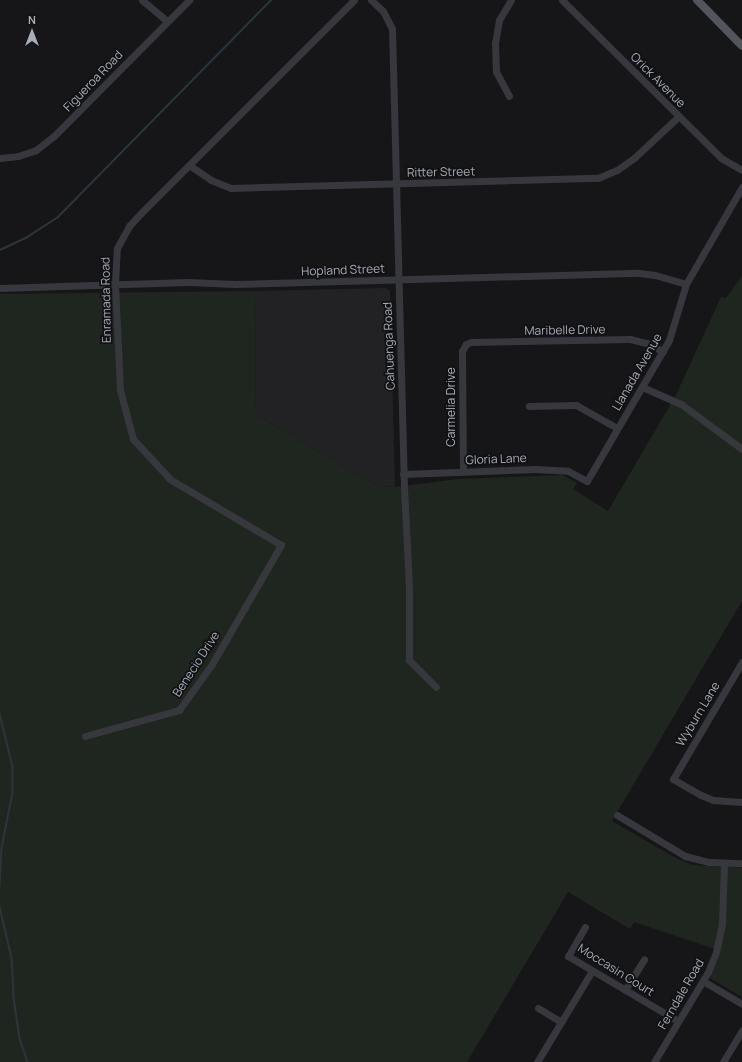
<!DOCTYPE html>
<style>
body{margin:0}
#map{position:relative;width:742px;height:1062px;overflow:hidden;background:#161618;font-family:Manrope,sans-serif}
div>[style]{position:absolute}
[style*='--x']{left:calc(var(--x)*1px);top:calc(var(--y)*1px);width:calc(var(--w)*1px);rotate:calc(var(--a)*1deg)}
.built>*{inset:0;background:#222225}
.green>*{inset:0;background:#1e261f}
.stream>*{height:1.5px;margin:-0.75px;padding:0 0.75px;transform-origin:0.75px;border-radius:0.75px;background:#2c353c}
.minor>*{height:7px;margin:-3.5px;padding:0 3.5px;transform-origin:3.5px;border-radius:3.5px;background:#37383d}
.major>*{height:8px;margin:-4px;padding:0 4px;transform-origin:4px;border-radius:4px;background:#53555c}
span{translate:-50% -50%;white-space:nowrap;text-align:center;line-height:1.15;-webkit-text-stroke:3.5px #111113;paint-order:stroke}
.street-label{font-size:12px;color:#a8adb8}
.north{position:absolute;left:12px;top:12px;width:40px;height:40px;-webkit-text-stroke:3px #111113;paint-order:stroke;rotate:0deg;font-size:11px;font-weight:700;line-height:16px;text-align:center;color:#a8adb8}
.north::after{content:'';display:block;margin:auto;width:14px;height:18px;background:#a8adb8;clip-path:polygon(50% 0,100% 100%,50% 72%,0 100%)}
</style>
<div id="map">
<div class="built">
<i style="clip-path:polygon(386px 288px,390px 291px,395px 487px,377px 486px,255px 414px,256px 291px)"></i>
</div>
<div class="green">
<i style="clip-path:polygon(742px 276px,742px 601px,612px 821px,672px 856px,692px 865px,742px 868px,742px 997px,710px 978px,721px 951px,634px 922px,630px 929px,568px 892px,467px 1062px,0 1062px,0 294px,256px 291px,255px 414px,377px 486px,395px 487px,458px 479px,563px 475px,577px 483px,573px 489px,608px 511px,676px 395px,721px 297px,726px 298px)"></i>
</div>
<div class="stream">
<i style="--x:0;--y:250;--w:29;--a:-25"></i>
<i style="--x:26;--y:238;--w:38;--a:-33"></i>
<i style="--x:58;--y:217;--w:304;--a:-45.5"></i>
<i style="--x:0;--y:714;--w:55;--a:76.2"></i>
<i style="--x:13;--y:767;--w:26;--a:90"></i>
<i style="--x:13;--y:793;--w:56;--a:101.3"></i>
<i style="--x:2;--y:848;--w:39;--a:93"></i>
<i style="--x:0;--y:907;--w:52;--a:76.8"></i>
<i style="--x:12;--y:958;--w:39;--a:87"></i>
<i style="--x:14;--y:997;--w:42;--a:81.9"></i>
<i style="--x:20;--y:1039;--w:24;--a:71"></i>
</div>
<div class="minor">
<i style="--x:142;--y:0;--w:33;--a:40"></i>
<i style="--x:371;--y:0;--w:16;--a:43"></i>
<i style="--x:383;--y:11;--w:20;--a:63"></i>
<i style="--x:392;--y:29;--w:459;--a:88.5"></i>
<i style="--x:404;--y:488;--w:99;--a:87.1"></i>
<i style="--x:409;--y:587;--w:73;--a:90"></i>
<i style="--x:409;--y:660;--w:38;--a:45"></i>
<i style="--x:562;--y:0;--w:224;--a:44.8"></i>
<i style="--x:721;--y:158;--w:24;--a:30"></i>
<i style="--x:509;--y:96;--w:27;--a:-118"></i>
<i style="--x:496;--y:72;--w:29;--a:-92"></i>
<i style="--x:495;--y:43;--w:23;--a:-80"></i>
<i style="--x:499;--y:20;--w:23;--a:-59"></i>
<i style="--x:0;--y:158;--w:18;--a:-6"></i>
<i style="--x:18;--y:156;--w:19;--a:-18"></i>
<i style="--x:36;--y:150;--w:23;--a:-38"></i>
<i style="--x:54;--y:136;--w:192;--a:-45.2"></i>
<i style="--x:189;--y:165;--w:27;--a:34"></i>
<i style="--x:211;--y:180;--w:22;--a:22"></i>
<i style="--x:231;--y:188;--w:367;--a:-1.6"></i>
<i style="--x:598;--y:178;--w:21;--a:-23"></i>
<i style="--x:617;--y:170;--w:21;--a:-35"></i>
<i style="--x:634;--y:158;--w:60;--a:-43"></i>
<i style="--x:0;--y:288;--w:188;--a:-1.8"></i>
<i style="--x:188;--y:282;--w:47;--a:2.4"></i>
<i style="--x:235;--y:284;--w:404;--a:-1.6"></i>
<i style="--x:639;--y:273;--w:16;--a:7"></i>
<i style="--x:655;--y:275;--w:32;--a:16"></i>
<i style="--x:642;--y:387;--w:43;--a:23.6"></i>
<i style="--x:681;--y:404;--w:76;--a:36.4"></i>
<i style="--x:529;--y:406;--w:47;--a:-1.2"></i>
<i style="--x:576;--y:405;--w:47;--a:29.3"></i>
<i style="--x:463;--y:471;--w:120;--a:-90.5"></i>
<i style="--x:462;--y:351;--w:8;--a:-60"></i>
<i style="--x:466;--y:344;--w:5;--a:-22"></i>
<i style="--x:471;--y:342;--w:159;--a:-1.1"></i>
<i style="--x:630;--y:339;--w:21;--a:14"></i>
<i style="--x:650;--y:344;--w:15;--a:32"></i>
<i style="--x:403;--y:474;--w:132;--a:-2.2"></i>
<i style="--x:535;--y:469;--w:33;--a:3"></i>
<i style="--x:568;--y:471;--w:21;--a:28"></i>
<i style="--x:587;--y:481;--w:163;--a:-59.8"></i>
<i style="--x:669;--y:340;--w:59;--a:-73.1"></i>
<i style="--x:686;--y:284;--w:112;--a:-60"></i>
<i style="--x:742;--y:662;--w:136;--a:120.5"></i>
<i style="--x:673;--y:779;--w:32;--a:30"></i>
<i style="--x:701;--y:795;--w:13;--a:23"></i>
<i style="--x:713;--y:800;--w:29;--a:4"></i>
<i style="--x:85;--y:736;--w:98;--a:-15.5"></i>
<i style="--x:179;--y:710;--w:57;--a:-54.3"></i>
<i style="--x:212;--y:664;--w:138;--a:-59.9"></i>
<i style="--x:281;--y:545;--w:129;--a:-149.3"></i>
<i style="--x:170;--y:479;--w:54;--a:-132.8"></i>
<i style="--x:133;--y:439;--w:51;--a:-104.9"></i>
<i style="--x:120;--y:390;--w:106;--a:-92.7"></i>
<i style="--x:115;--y:284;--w:36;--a:-87"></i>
<i style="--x:117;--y:248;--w:25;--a:-61"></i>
<i style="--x:129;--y:226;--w:18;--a:-47"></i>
<i style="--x:141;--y:213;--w:301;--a:-45"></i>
<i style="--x:617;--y:815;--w:79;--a:31.1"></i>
<i style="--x:685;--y:856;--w:25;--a:14"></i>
<i style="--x:709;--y:862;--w:33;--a:2"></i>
<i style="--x:585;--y:927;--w:34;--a:120"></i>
<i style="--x:568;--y:956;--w:128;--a:30.6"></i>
<i style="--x:703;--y:981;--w:45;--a:30.5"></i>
<i style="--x:625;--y:990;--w:36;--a:-58"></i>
<i style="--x:538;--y:1008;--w:27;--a:31"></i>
<i style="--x:537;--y:1062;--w:106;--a:-58.9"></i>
<i style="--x:654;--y:1062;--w:105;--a:-59"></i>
<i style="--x:708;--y:972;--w:22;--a:-68"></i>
<i style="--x:716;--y:952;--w:29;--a:-78"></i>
<i style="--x:722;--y:924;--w:61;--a:-88.1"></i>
<i style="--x:723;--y:1062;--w:37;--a:-59"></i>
</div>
<div class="major">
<i style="--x:697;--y:0;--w:64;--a:45.6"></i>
</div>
<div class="street-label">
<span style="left:658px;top:80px;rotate:45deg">Orick Avenue</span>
<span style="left:93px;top:81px;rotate:-46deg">Figueroa Road</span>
<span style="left:441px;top:172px;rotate:-1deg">Ritter Street</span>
<span style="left:343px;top:270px;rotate:-2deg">Hopland Street</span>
<span style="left:106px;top:300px;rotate:-91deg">Enramada Road</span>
<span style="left:565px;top:330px;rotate:-1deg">Maribelle Drive</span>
<span style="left:389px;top:346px;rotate:-92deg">Cahuenga Road</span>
<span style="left:637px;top:372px;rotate:-60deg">Llanada Avenue</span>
<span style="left:451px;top:407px;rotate:-90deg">Carmelia Drive</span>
<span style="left:496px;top:459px;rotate:-2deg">Gloria Lane</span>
<span style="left:196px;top:664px;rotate:-57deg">Benecio Drive</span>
<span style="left:698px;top:714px;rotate:-59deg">Wyburn Lane</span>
<span style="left:616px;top:970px;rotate:32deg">Moccasin Court</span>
<span style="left:681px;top:994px;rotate:-60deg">Ferndale Road</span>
</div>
<div class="north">N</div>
</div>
